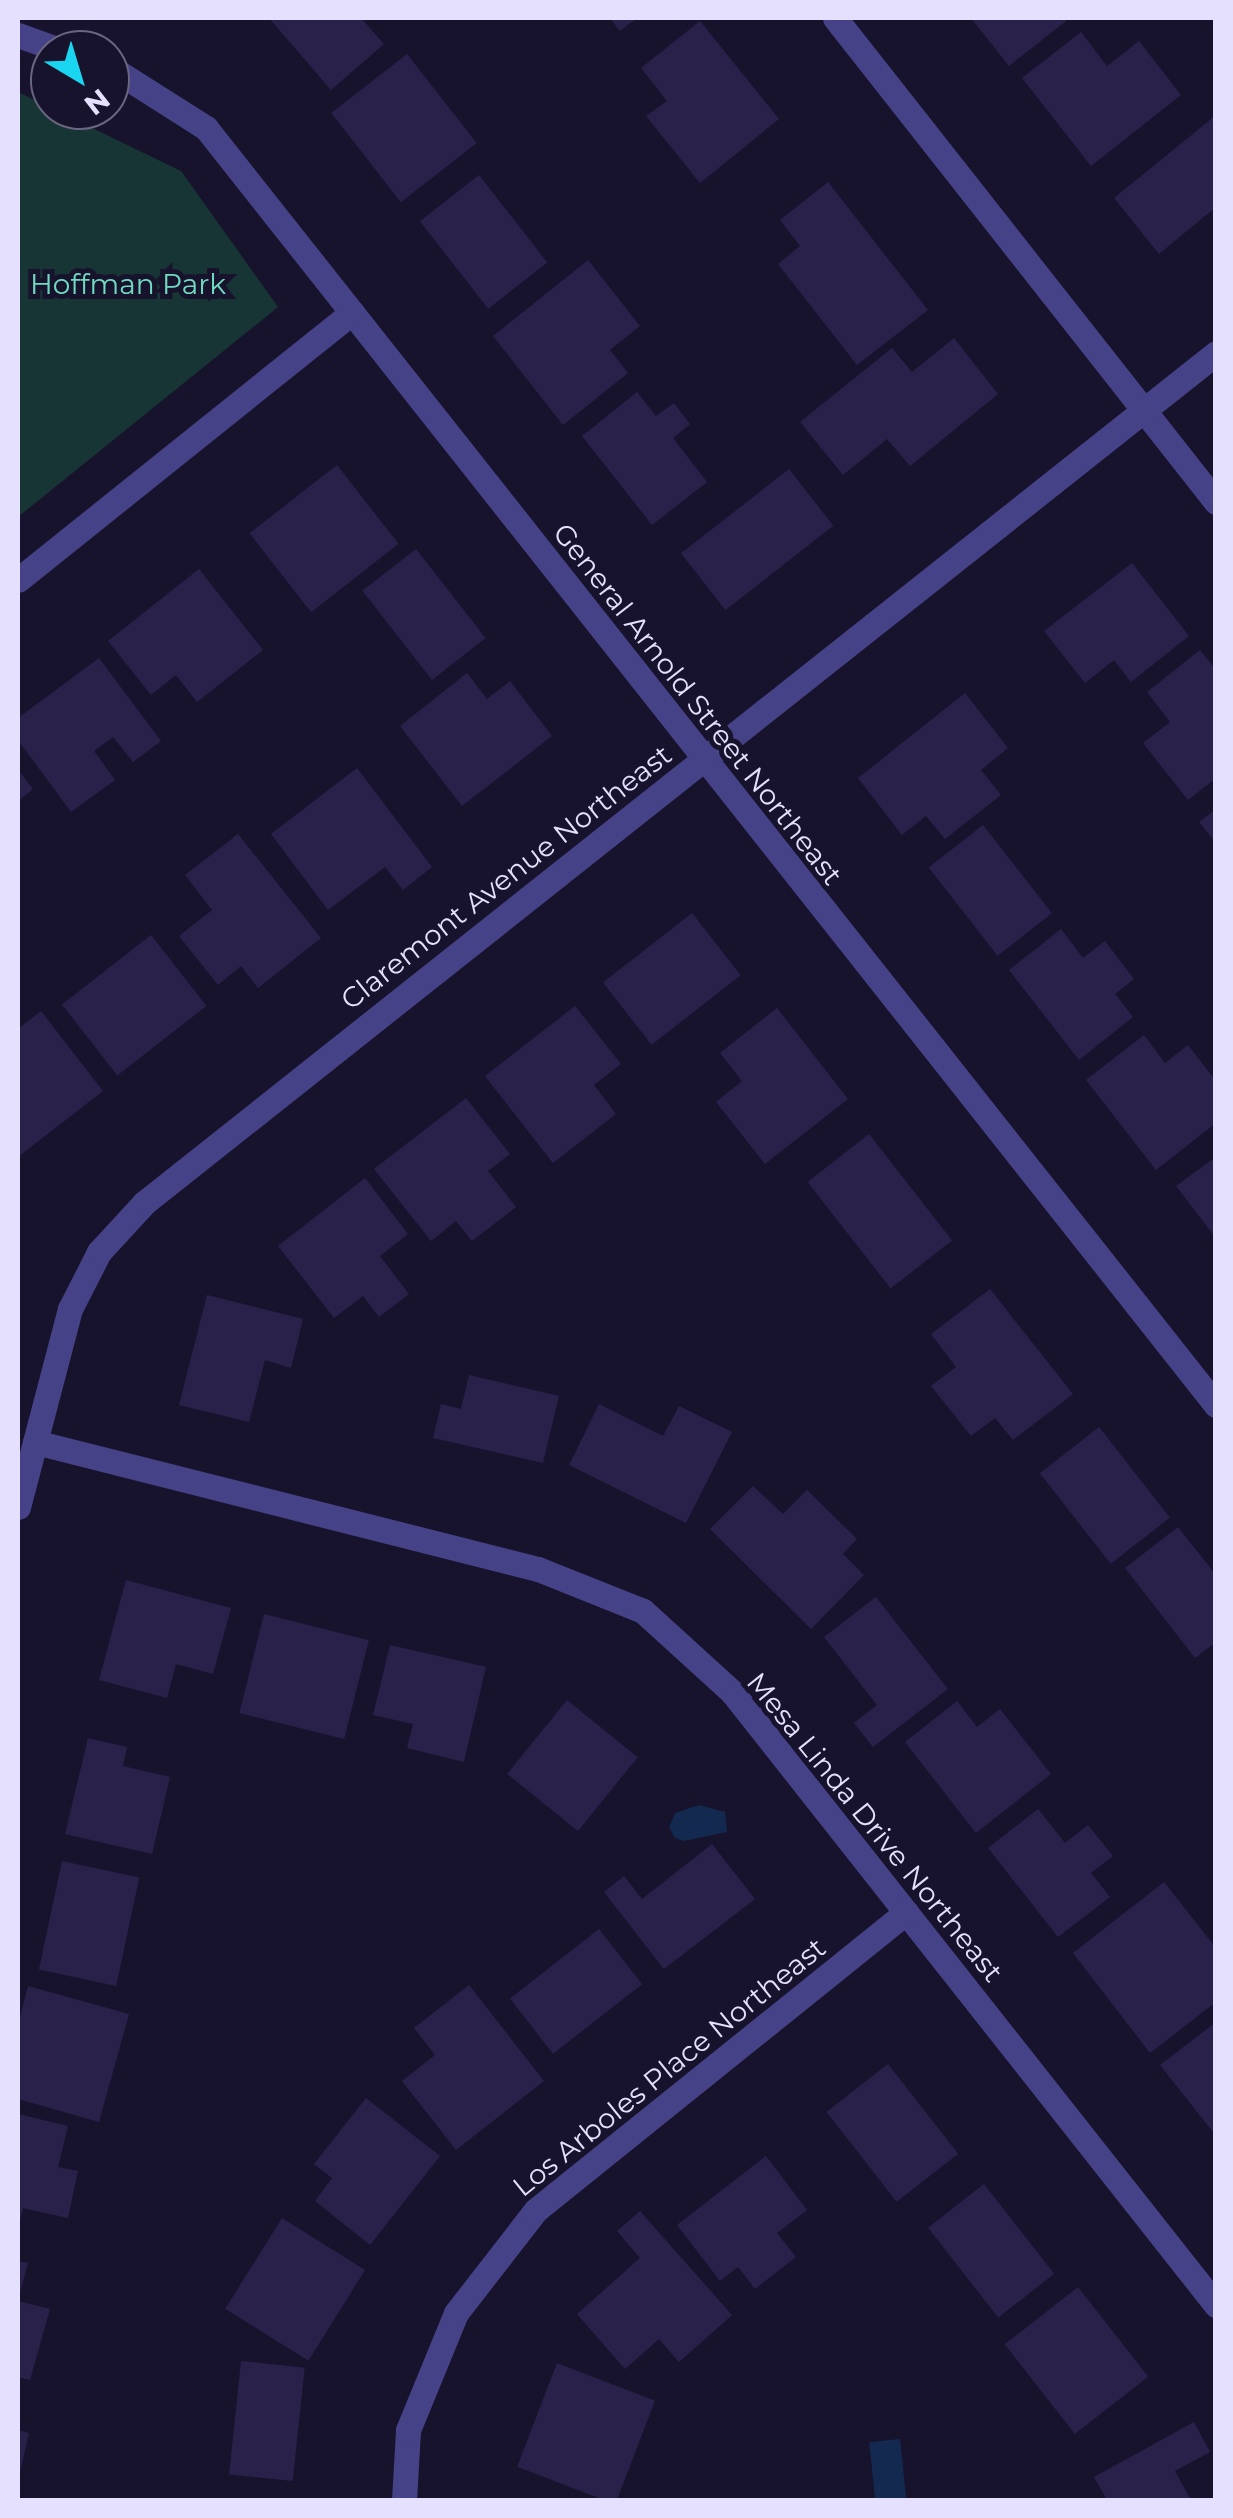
<!DOCTYPE html>
<style>
body{margin:0}
#map{position:relative;width:1233px;height:2518px;overflow:hidden;background:#18132c;font-family:Montserrat,sans-serif}
div>[style]{position:absolute}
[style*='--x']{left:calc(var(--x)*1px);top:calc(var(--y)*1px);width:calc(var(--w)*1px);rotate:calc(var(--a)*1deg)}
.green>*{inset:0;background:#173535}
.water>*{inset:0;background:#132950;transform-origin:0 0}
.building>*{inset:0;background:#2a214b;transform-origin:0 0}
.minor>*{height:25px;margin:-12.5px;padding:0 12.5px;transform-origin:12.5px;border-radius:12.5px;background:#464287}
span{translate:-50% -50%;white-space:nowrap;text-align:center;line-height:1.15;-webkit-text-stroke:10px #18132c;paint-order:stroke}
.park-label{font-size:28px;color:#6fdac2}
.street-label{font-size:28px;color:#e4e0fd}
.frame{position:absolute;inset:0;border:20px solid #e4e0fd;pointer-events:none}
.north{position:absolute;left:30px;top:30px;width:100px;height:100px;box-sizing:border-box;background:#18132c;border:2px solid #6a6580;border-radius:50%;rotate:142deg;font-size:28px;font-weight:700;line-height:40px;text-align:center;color:#e4e0fd}
.north::after{content:'';display:block;margin:auto;width:35px;height:45px;background:#19d5f0;clip-path:polygon(50% 0,100% 100%,50% 72%,0 100%)}
</style>
<div id="map">
<div class="green">
<i style="clip-path:polygon(18px 92px,181px 171px,278px 307px,18px 517px)"></i>
</div>
<div class="water">
<i style="clip-path:polygon(699px 1805px,725px 1812px,727px 1832px,684px 1841px,675px 1838px,669px 1827px,675px 1813px)"></i>
<i style="left:900px;top:2439px;width:61px;height:31px;rotate:84deg"></i>
</div>
<div class="building">
<i style="clip-path:polygon(269px 18px,361px 18px,384px 44px,331px 90px)"></i>
<i style="clip-path:polygon(610px 18px,637px 18px,620px 31px)"></i>
<i style="clip-path:polygon(971px 18px,1063px 18px,1066px 21px,1009px 66px)"></i>
<i style="clip-path:polygon(700px 21px,779px 119px,700px 183px,646px 116px,667px 101px,641px 68px)"></i>
<i style="clip-path:polygon(1081px 32px,1107px 66px,1139px 41px,1181px 95px,1091px 166px,1022px 78px)"></i>
<i style="left:407px;top:54px;width:113px;height:96px;rotate:52deg"></i>
<i style="clip-path:polygon(1216px 115px,1216px 207px,1159px 254px,1114px 198px)"></i>
<i style="left:479px;top:175px;width:111px;height:75px;rotate:52deg"></i>
<i style="clip-path:polygon(828px 182px,928px 310px,857px 365px,778px 264px,800px 246px,780px 220px)"></i>
<i style="clip-path:polygon(588px 260px,640px 326px,610px 350px,628px 373px,563px 425px,493px 336px)"></i>
<i style="clip-path:polygon(954px 338px,998px 394px,910px 466px,887px 439px,843px 475px,800px 422px,892px 348px,912px 372px)"></i>
<i style="clip-path:polygon(637px 392px,656px 416px,674px 403px,690px 424px,673px 438px,707px 482px,652px 525px,582px 436px)"></i>
<i style="left:337px;top:465px;width:100px;height:111px;rotate:52deg"></i>
<i style="left:789px;top:469px;width:72px;height:137px;rotate:52deg"></i>
<i style="left:416px;top:549px;width:113px;height:68px;rotate:52deg"></i>
<i style="clip-path:polygon(1132px 563px,1189px 636px,1131px 682px,1114px 660px,1085px 683px,1044px 631px)"></i>
<i style="clip-path:polygon(199px 569px,263px 650px,197px 702px,176px 675px,151px 695px,108px 641px)"></i>
<i style="clip-path:polygon(1200px 650px,1216px 670px,1216px 778px,1188px 800px,1143px 743px,1170px 722px,1147px 692px)"></i>
<i style="clip-path:polygon(99px 658px,161px 741px,133px 762px,113px 737px,94px 751px,115px 780px,71px 812px,18px 740px,18px 718px)"></i>
<i style="clip-path:polygon(467px 673px,487px 699px,510px 681px,552px 736px,462px 806px,400px 726px)"></i>
<i style="clip-path:polygon(965px 693px,1008px 748px,981px 770px,1001px 795px,945px 839px,926px 816px,902px 835px,858px 778px)"></i>
<i style="clip-path:polygon(357px 768px,432px 867px,403px 890px,385px 867px,328px 910px,271px 834px)"></i>
<i style="clip-path:polygon(18px 770px,33px 789px,18px 801px)"></i>
<i style="clip-path:polygon(1216px 809px,1216px 843px,1199px 822px)"></i>
<i style="left:983px;top:825px;width:112px;height:69px;rotate:52deg"></i>
<i style="clip-path:polygon(238px 834px,321px 938px,258px 988px,241px 966px,218px 985px,179px 936px,212px 910px,185px 875px)"></i>
<i style="left:692px;top:913px;width:79px;height:113px;rotate:52deg"></i>
<i style="clip-path:polygon(1061px 929px,1083px 958px,1105px 941px,1134px 979px,1115px 994px,1133px 1017px,1079px 1060px,1009px 970px)"></i>
<i style="left:151px;top:935px;width:90px;height:113px;rotate:52deg"></i>
<i style="clip-path:polygon(575px 1006px,621px 1064px,594px 1085px,616px 1114px,553px 1163px,485px 1076px)"></i>
<i style="clip-path:polygon(777px 1008px,848px 1099px,765px 1164px,716px 1102px,742px 1081px,720px 1053px)"></i>
<i style="clip-path:polygon(41px 1011px,103px 1091px,18px 1157px,18px 1029px)"></i>
<i style="clip-path:polygon(1144px 1035px,1165px 1063px,1188px 1045px,1216px 1081px,1216px 1123px,1156px 1170px,1086px 1080px)"></i>
<i style="clip-path:polygon(466px 1098px,510px 1154px,488px 1171px,516px 1207px,472px 1241px,456px 1221px,431px 1241px,374px 1169px)"></i>
<i style="left:869px;top:1134px;width:135px;height:78px;rotate:52deg"></i>
<i style="clip-path:polygon(1216px 1157px,1216px 1238px,1176px 1186px)"></i>
<i style="clip-path:polygon(365px 1178px,408px 1234px,380px 1256px,409px 1294px,379px 1317px,363px 1296px,334px 1318px,278px 1246px)"></i>
<i style="clip-path:polygon(990px 1289px,1073px 1394px,1013px 1440px,995px 1418px,971px 1436px,931px 1386px,956px 1367px,931px 1334px)"></i>
<i style="clip-path:polygon(207px 1295px,303px 1319px,291px 1368px,265px 1360px,249px 1422px,179px 1405px)"></i>
<i style="clip-path:polygon(469px 1375px,559px 1396px,543px 1463px,433px 1438px,441px 1404px,461px 1409px)"></i>
<i style="clip-path:polygon(599px 1404px,663px 1436px,679px 1406px,732px 1432px,686px 1523px,569px 1465px)"></i>
<i style="left:1099px;top:1427px;width:115px;height:75px;rotate:52deg"></i>
<i style="clip-path:polygon(753px 1486px,783px 1514px,807px 1490px,857px 1539px,843px 1554px,864px 1575px,811px 1629px,710px 1529px)"></i>
<i style="clip-path:polygon(1178px 1527px,1216px 1575px,1216px 1642px,1195px 1658px,1125px 1568px)"></i>
<i style="clip-path:polygon(126px 1580px,231px 1608px,213px 1674px,176px 1664px,167px 1698px,99px 1680px)"></i>
<i style="clip-path:polygon(876px 1597px,948px 1689px,873px 1747px,854px 1723px,877px 1705px,824px 1637px)"></i>
<i style="left:264px;top:1614px;width:108px;height:102px;rotate:14deg"></i>
<i style="clip-path:polygon(390px 1645px,486px 1667px,464px 1762px,407px 1748px,413px 1724px,373px 1715px)"></i>
<i style="left:567px;top:1700px;width:91px;height:95px;rotate:39deg"></i>
<i style="clip-path:polygon(957px 1701px,977px 1727px,1000px 1709px,1051px 1774px,976px 1833px,905px 1742px)"></i>
<i style="clip-path:polygon(88px 1738px,127px 1747px,123px 1766px,170px 1777px,152px 1854px,65px 1834px)"></i>
<i style="clip-path:polygon(1038px 1809px,1065px 1843px,1088px 1825px,1113px 1856px,1091px 1873px,1110px 1897px,1058px 1937px,988px 1848px)"></i>
<i style="clip-path:polygon(712px 1844px,755px 1899px,664px 1969px,604px 1892px,624px 1876px,642px 1899px)"></i>
<i style="left:62px;top:1861px;width:79px;height:111px;rotate:12deg"></i>
<i style="clip-path:polygon(1164px 1882px,1216px 1948px,1216px 2002px,1150px 2053px,1073px 1953px)"></i>
<i style="left:599px;top:1929px;width:70px;height:113px;rotate:52deg"></i>
<i style="clip-path:polygon(469px 1985px,544px 2081px,456px 2150px,402px 2081px,435px 2055px,414px 2028px)"></i>
<i style="clip-path:polygon(28px 1986px,129px 2014px,99px 2122px,18px 2099px,18px 2025px)"></i>
<i style="clip-path:polygon(1216px 2022px,1216px 2136px,1160px 2065px)"></i>
<i style="left:888px;top:2064px;width:114px;height:78px;rotate:52deg"></i>
<i style="clip-path:polygon(366px 2098px,440px 2156px,370px 2245px,315px 2201px,332px 2178px,314px 2164px)"></i>
<i style="clip-path:polygon(18px 2114px,68px 2126px,58px 2167px,78px 2171px,68px 2218px,23px 2208px,18px 2227px)"></i>
<i style="clip-path:polygon(766px 2156px,807px 2210px,777px 2233px,796px 2257px,755px 2289px,738px 2267px,720px 2281px,677px 2225px)"></i>
<i style="left:984px;top:2184px;width:114px;height:71px;rotate:52deg"></i>
<i style="clip-path:polygon(640px 2211px,732px 2315px,679px 2362px,659px 2339px,625px 2369px,577px 2314px,640px 2258px,617px 2231px)"></i>
<i style="left:282px;top:2218px;width:98px;height:107px;rotate:32deg"></i>
<i style="clip-path:polygon(18px 2261px,28px 2263px,19px 2296px,18px 2296px)"></i>
<i style="left:1078px;top:2287px;width:114px;height:93px;rotate:52deg"></i>
<i style="clip-path:polygon(18px 2301px,50px 2309px,30px 2380px,18px 2377px)"></i>
<i style="left:241px;top:2361px;width:64px;height:114px;rotate:6deg"></i>
<i style="left:557px;top:2363px;width:105px;height:111px;rotate:21deg"></i>
<i style="clip-path:polygon(1194px 2422px,1210px 2452px,1175px 2471px,1191px 2500px,1107px 2500px,1094px 2477px)"></i>
<i style="clip-path:polygon(18px 2430px,29px 2433px,19px 2477px,18px 2477px)"></i>
</div>
<div class="minor">
<i style="--x:835;--y:18;--w:616;--a:51.79"></i>
<i style="--x:18;--y:35;--w:45;--a:19.7"></i>
<i style="--x:110;--y:67;--w:114;--a:32.4"></i>
<i style="--x:206;--y:128;--w:1628;--a:51.66"></i>
<i style="--x:18;--y:580;--w:428;--a:-38.7"></i>
<i style="--x:35;--y:1442;--w:519;--a:14.17"></i>
<i style="--x:538;--y:1569;--w:113;--a:21.8"></i>
<i style="--x:643;--y:1611;--w:120;--a:42.3"></i>
<i style="--x:732;--y:1692;--w:781;--a:51.71"></i>
<i style="--x:18;--y:1507;--w:205;--a:-75.3"></i>
<i style="--x:70;--y:1309;--w:64;--a:-63"></i>
<i style="--x:99;--y:1252;--w:67;--a:-47.4"></i>
<i style="--x:144;--y:1203;--w:1368;--a:-38.41"></i>
<i style="--x:404;--y:2500;--w:70;--a:-86.7"></i>
<i style="--x:408;--y:2430;--w:126;--a:-67.7"></i>
<i style="--x:456;--y:2313;--w:130;--a:-52.2"></i>
<i style="--x:536;--y:2210;--w:475;--a:-38.8"></i>
</div>
<div class="park-label">
<span style="left:128px;top:284px">Hoffman Park</span>
</div>
<div class="street-label">
<span style="left:698px;top:704px;rotate:52deg">General Arnold Street Northeast</span>
<span style="left:506px;top:877px;rotate:-38deg">Claremont Avenue Northeast</span>
<span style="left:875px;top:1827px;rotate:51deg">Mesa Linda Drive Northeast</span>
<span style="left:669px;top:2067px;rotate:-39deg">Los Arboles Place Northeast</span>
</div>
<div class="frame"></div>
<div class="north">N</div>
</div>
